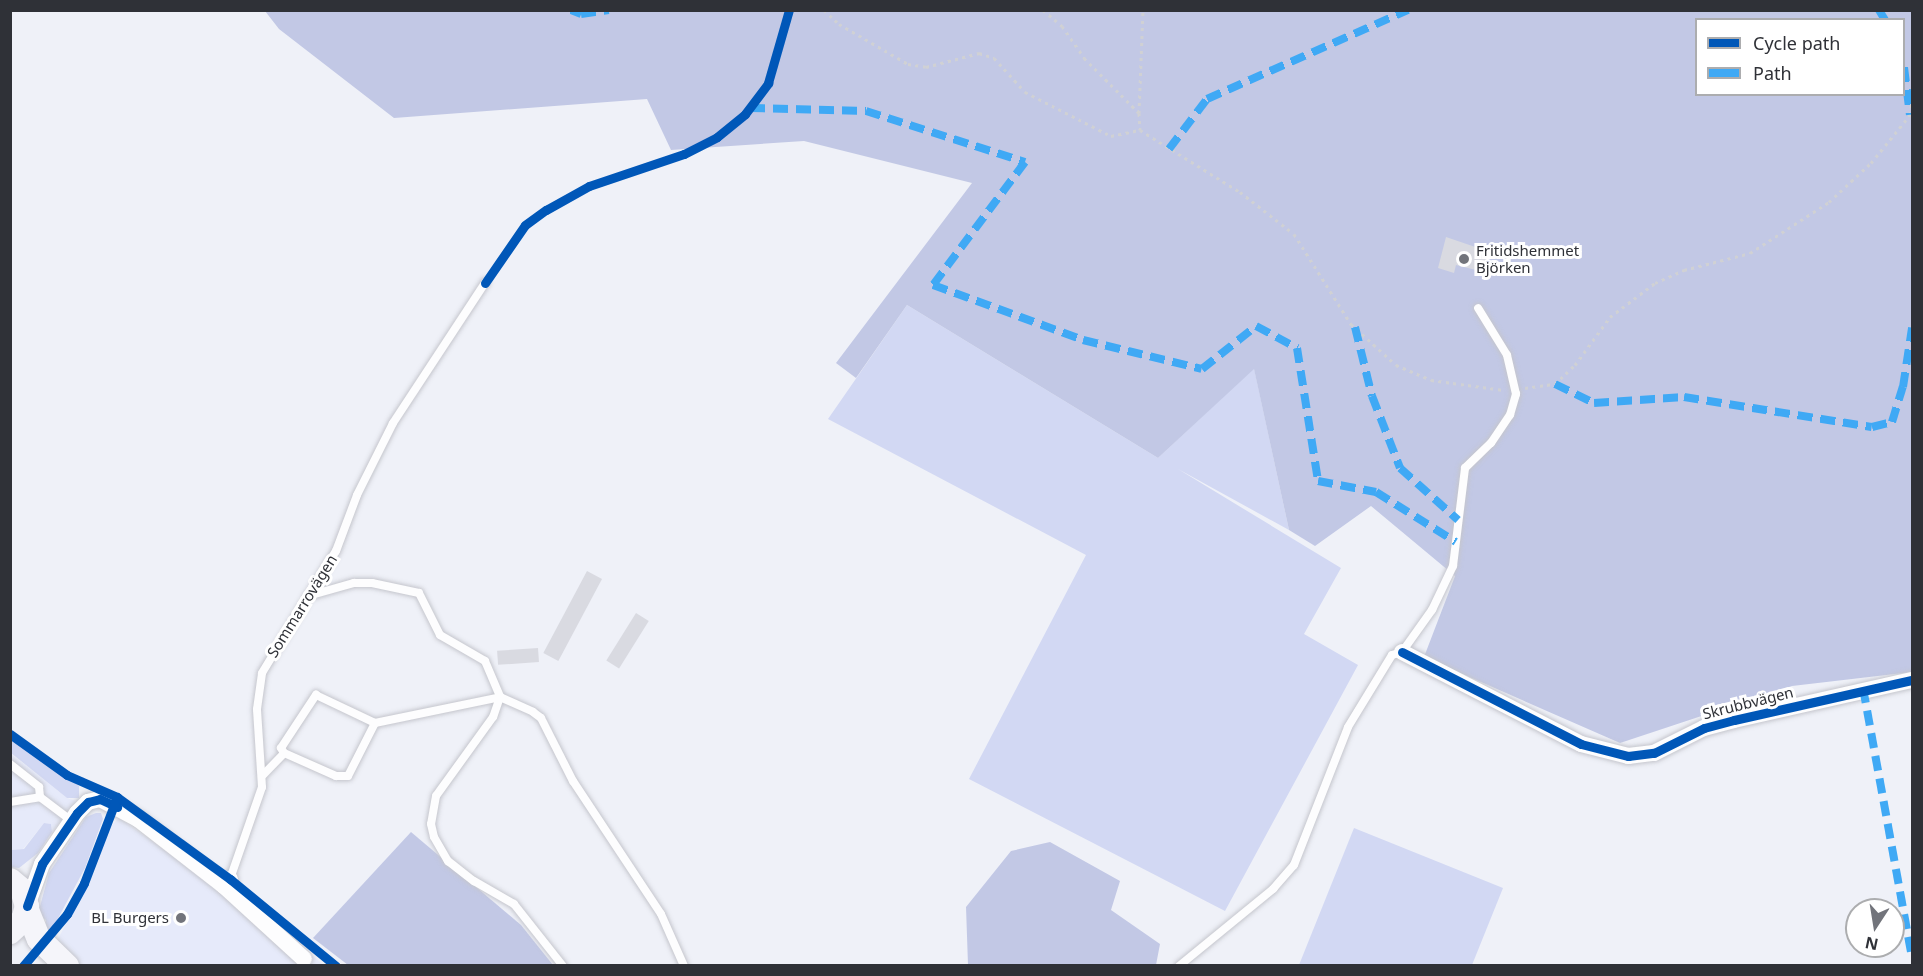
<!DOCTYPE html>
<meta charset="utf-8">
<style>
body{margin:0}
#map{position:relative;width:1923px;height:976px;overflow:hidden;background:#eff1f8;font-family:"Noto Sans",sans-serif}
div>[style]{position:absolute}
[style*='--x']{left:calc(var(--x)*1px);top:calc(var(--y)*1px);width:calc(var(--w)*1px);rotate:calc(var(--a)*1deg)}
.built>*{inset:0;background:#e6eafa}
.green>*{inset:0;background:#d2d8f3}
.forest>*{inset:0;background:#c2c8e5}
.building>*{inset:0;background:#d9dae1;transform-origin:0 0}
.path>*{height:3px;margin-top:-1.5px;transform-origin:0;background:repeating-linear-gradient(90deg,#d0d1d4 0 3px,transparent 0 7.5px)}
.roads{filter:drop-shadow(0 0 2px #c5c6cd) drop-shadow(0 0 2px #c5c6cd)}
.lane>*{height:8px;margin:-4px;padding:0 4px;transform-origin:4px;border-radius:4px;background:#fdfdfe}
.street>*{height:16px;margin:-8px;padding:0 8px;transform-origin:8px;border-radius:8px;background:#fdfdfe}
.secondary>*{height:24px;margin:-12px;padding:0 12px;transform-origin:12px;border-radius:12px;background:#f5f5fa}
.quiet>*{height:8px;margin-top:-4px;transform-origin:0;background:repeating-linear-gradient(90deg,#3fa9f5 0 15px,transparent 0 23px)}
.cycleway>*{height:9px;margin:-4.5px;padding:0 4.5px;transform-origin:4.5px;border-radius:4.5px;background:#0057b8}
.dots>*{width:16px;height:16px;translate:-50% -50%;box-sizing:border-box;border:3px solid #fff;border-radius:50%}
span{translate:-50% -50%;white-space:nowrap;text-align:center;line-height:1.15;-webkit-text-stroke:6px #fff;paint-order:stroke}
.poi-label{font-size:15px;color:#2f3137}
.left{translate:0 -50%;text-align:left}
.right{translate:-100% -50%;text-align:right}
.street-label{font-size:15px;color:#2f3137}
.frame{position:absolute;inset:0;border:12px solid #2f3137;pointer-events:none}
.legend{position:absolute;left:1695px;top:18px;width:210px;height:78px;box-sizing:border-box;background:#fff;border:2px solid #acadaf;margin:0;padding:8px 10px;list-style:none;font-size:18px;color:#2f3137}
.legend li{display:flex;align-items:center;gap:12px;height:30px}
.legend b{width:30px;border:2px solid #acadaf}
.north{position:absolute;left:1845px;top:898px;width:60px;height:60px;box-sizing:border-box;background:#fff;border:2px solid #acadaf;border-radius:50%;rotate:192deg;font-size:16px;font-weight:700;line-height:24px;text-align:center;color:#2f3137}
.north::after{content:'';display:block;margin:auto;width:21px;height:27px;background:#72747b;clip-path:polygon(50% 0,100% 100%,50% 72%,0 100%)}
</style>
<div id="map">
<div class="built">
<i style="clip-path:polygon(10px 753px,67px 798px,76px 801px,52px 832px,51px 824px,44px 823px,23px 849px,11px 850px)"></i>
<i style="clip-path:polygon(119px 818px,304px 949px,324px 965px,81px 965px,54px 946px,94px 873px,110px 827px)"></i>
</div>
<div class="green">
<i style="clip-path:polygon(907px 305px,1158px 458px,1254px 368px,1289px 530px,1178px 469px,1341px 568px,1304px 634px,1358px 665px,1225px 911px,969px 779px,1086px 555px,828px 419px)"></i>
<i style="clip-path:polygon(11px 740px,79px 786px,79px 798px,67px 798px,11px 753px)"></i>
<i style="clip-path:polygon(96px 813px,101px 813px,103px 819px,85px 868px,55px 924px,44px 935px,46px 920px,38px 914px,49px 873px,86px 817px)"></i>
<i style="clip-path:polygon(44px 823px,51px 824px,52px 832px,38px 853px,19px 868px,11px 867px,11px 850px,24px 849px)"></i>
<i style="clip-path:polygon(1354px 828px,1503px 888px,1472px 965px,1299px 965px)"></i>
</div>
<div class="forest">
<i style="clip-path:polygon(evenodd,265px 11px,1912px 11px,1912px 672px,1792px 686px,1620px 743px,1424px 657px,1455px 576px,1371px 506px,1315px 546px,1289px 530px,1254px 369px,1158px 458px,907px 305px,856px 378px,836px 363px,972px 183px,804px 141px,671px 150px,647px 99px,394px 118px,279px 29px,265px 11px,1696px 20px,1904px 20px,1904px 94px,1696px 94px,1696px 20px)"></i>
<i style="clip-path:polygon(411px 832px,521px 925px,553px 965px,348px 965px,313px 938px)"></i>
<i style="clip-path:polygon(1050px 842px,1120px 881px,1111px 910px,1160px 944px,1156px 965px,968px 965px,966px 907px,1011px 851px)"></i>
</div>
<div class="building">
<i style="clip-path:polygon(1446px 237px,1490px 252px,1484px 272px,1456px 265px,1454px 273px,1438px 268px)"></i>
<i style="left:587px;top:571px;width:17px;height:93px;rotate:28deg"></i>
<i style="left:636px;top:613px;width:15px;height:56px;rotate:32deg"></i>
<i style="left:538px;top:648px;width:14px;height:41px;rotate:86deg"></i>
</div>
<div class="path">
<i style="--x:824;--y:10;--w:21;--a:43"></i>
<i style="--x:839;--y:24;--w:80;--a:30.1"></i>
<i style="--x:908;--y:64;--w:18;--a:9"></i>
<i style="--x:926;--y:67;--w:55;--a:-14.8"></i>
<i style="--x:979;--y:53;--w:16;--a:18"></i>
<i style="--x:994;--y:58;--w:46;--a:47.6"></i>
<i style="--x:1025;--y:92;--w:97;--a:27.1"></i>
<i style="--x:1111;--y:136;--w:30;--a:-12"></i>
<i style="--x:1140;--y:130;--w:118;--a:31.8"></i>
<i style="--x:1240;--y:192;--w:68;--a:37.9"></i>
<i style="--x:1294;--y:234;--w:107;--a:57.7"></i>
<i style="--x:1351;--y:324;--w:61;--a:42.3"></i>
<i style="--x:1396;--y:365;--w:38;--a:23"></i>
<i style="--x:1431;--y:380;--w:73;--a:7.9"></i>
<i style="--x:1043;--y:10;--w:25;--a:40"></i>
<i style="--x:1062;--y:26;--w:39;--a:55"></i>
<i style="--x:1084;--y:58;--w:78;--a:45"></i>
<i style="--x:1139;--y:113;--w:103;--a:-87.8"></i>
<i style="--x:1139;--y:113;--w:17;--a:87"></i>
<i style="--x:1525;--y:388;--w:30;--a:-8"></i>
<i style="--x:1555;--y:384;--w:28;--a:-44"></i>
<i style="--x:1575;--y:365;--w:59;--a:-53.9"></i>
<i style="--x:1610;--y:317;--w:56;--a:-37.1"></i>
<i style="--x:1655;--y:283;--w:32;--a:-24"></i>
<i style="--x:1684;--y:270;--w:68;--a:-14.4"></i>
<i style="--x:1750;--y:253;--w:94;--a:-32.8"></i>
<i style="--x:1829;--y:202;--w:57;--a:-42.9"></i>
<i style="--x:1871;--y:163;--w:62;--a:-50.9"></i>
<i style="--x:1910;--y:115;--w:15;--a:-82"></i>
</div>
<div class="roads">
<div class="lane">
<i style="--x:308;--y:596;--w:48;--a:-15.8"></i>
<i style="--x:354;--y:583;--w:18;--a:0"></i>
<i style="--x:372;--y:583;--w:48;--a:12"></i>
<i style="--x:419;--y:593;--w:47;--a:63.4"></i>
<i style="--x:440;--y:635;--w:52;--a:30"></i>
<i style="--x:485;--y:661;--w:39;--a:67"></i>
<i style="--x:500;--y:697;--w:21;--a:109"></i>
<i style="--x:493;--y:717;--w:97;--a:125.8"></i>
<i style="--x:436;--y:796;--w:28;--a:100"></i>
<i style="--x:431;--y:824;--w:13;--a:77"></i>
<i style="--x:434;--y:837;--w:28;--a:60"></i>
<i style="--x:448;--y:861;--w:33;--a:38"></i>
<i style="--x:474;--y:881;--w:46;--a:29.9"></i>
<i style="--x:514;--y:904;--w:79;--a:51.7"></i>
<i style="--x:316;--y:695;--w:65;--a:25.4"></i>
<i style="--x:375;--y:723;--w:59;--a:117"></i>
<i style="--x:348;--y:776;--w:12;--a:180"></i>
<i style="--x:336;--y:776;--w:57;--a:-156.1"></i>
<i style="--x:284;--y:753;--w:6;--a:-121"></i>
<i style="--x:281;--y:748;--w:64;--a:-56.6"></i>
<i style="--x:375;--y:723;--w:128;--a:-11.7"></i>
<i style="--x:500;--y:697;--w:36;--a:24"></i>
<i style="--x:533;--y:712;--w:10;--a:37"></i>
<i style="--x:541;--y:718;--w:71;--a:63.1"></i>
<i style="--x:573;--y:781;--w:159;--a:56.5"></i>
<i style="--x:661;--y:914;--w:57;--a:66.1"></i>
<i style="--x:10;--y:764;--w:37;--a:38"></i>
<i style="--x:39;--y:787;--w:10;--a:84"></i>
<i style="--x:40;--y:797;--w:40;--a:37"></i>
<i style="--x:263;--y:775;--w:30;--a:-46"></i>
<i style="--x:10;--y:802;--w:30;--a:-9"></i>
<i style="--x:230;--y:879;--w:97;--a:-70.8"></i>
<i style="--x:262;--y:787;--w:78;--a:-93.7"></i>
<i style="--x:257;--y:709;--w:36;--a:-82"></i>
<i style="--x:262;--y:673;--w:143;--a:-58.8"></i>
<i style="--x:336;--y:551;--w:60;--a:-69.4"></i>
<i style="--x:357;--y:495;--w:80;--a:-63.4"></i>
<i style="--x:393;--y:423;--w:168;--a:-56.7"></i>
<i style="--x:1179;--y:966;--w:122;--a:-39.3"></i>
<i style="--x:1273;--y:889;--w:32;--a:-49"></i>
<i style="--x:1294;--y:865;--w:148;--a:-68.6"></i>
<i style="--x:1348;--y:727;--w:84;--a:-58.6"></i>
<i style="--x:1392;--y:655;--w:10;--a:-17"></i>
<i style="--x:1402;--y:652;--w:52;--a:-54.5"></i>
<i style="--x:1432;--y:610;--w:49;--a:-64.5"></i>
<i style="--x:1453;--y:566;--w:99;--a:-83"></i>
<i style="--x:1465;--y:468;--w:36;--a:-44"></i>
<i style="--x:1491;--y:443;--w:34;--a:-56"></i>
<i style="--x:1510;--y:415;--w:22;--a:-74"></i>
<i style="--x:1516;--y:394;--w:40;--a:-103"></i>
<i style="--x:1507;--y:355;--w:55;--a:-121.7"></i>
</div>
<div class="street">
<i style="--x:1402;--y:652;--w:201;--a:27.2"></i>
<i style="--x:1581;--y:744;--w:49;--a:14.3"></i>
<i style="--x:1628;--y:756;--w:26;--a:-7"></i>
<i style="--x:1654;--y:753;--w:56;--a:-26.6"></i>
<i style="--x:1704;--y:728;--w:31;--a:-15"></i>
<i style="--x:1734;--y:720;--w:182;--a:-12.7"></i>
<i style="--x:230;--y:879;--w:9;--a:131"></i>
<i style="--x:224;--y:886;--w:108;--a:42.4"></i>
<i style="--x:27;--y:906;--w:45;--a:-70.3"></i>
<i style="--x:42;--y:864;--w:62;--a:-55.5"></i>
<i style="--x:77;--y:813;--w:16;--a:-45"></i>
<i style="--x:88;--y:802;--w:12;--a:-14"></i>
<i style="--x:100;--y:799;--w:43;--a:27.8"></i>
<i style="--x:138;--y:819;--w:109;--a:37.9"></i>
</div>
<div class="secondary">
<i style="--x:10;--y:880;--w:16;--a:40"></i>
<i style="--x:22;--y:890;--w:17;--a:73"></i>
<i style="--x:27;--y:906;--w:15;--a:106"></i>
<i style="--x:23;--y:920;--w:18;--a:137"></i>
<i style="--x:27;--y:910;--w:31;--a:68"></i>
<i style="--x:39;--y:939;--w:39;--a:44"></i>
</div>
</div>
<div class="quiet">
<i style="--x:571;--y:10;--w:11;--a:22"></i>
<i style="--x:581;--y:14;--w:28;--a:-8"></i>
<i style="--x:1879;--y:10;--w:12;--a:59"></i>
<i style="--x:1904;--y:67;--w:48;--a:82.9"></i>
<i style="--x:750;--y:108;--w:116;--a:1.5"></i>
<i style="--x:866;--y:111;--w:167;--a:17.8"></i>
<i style="--x:1025;--y:162;--w:154;--a:126.8"></i>
<i style="--x:933;--y:285;--w:160;--a:20.1"></i>
<i style="--x:1083;--y:340;--w:122;--a:13.7"></i>
<i style="--x:1202;--y:369;--w:69;--a:-38.5"></i>
<i style="--x:1256;--y:326;--w:47;--a:28.2"></i>
<i style="--x:1297;--y:348;--w:135;--a:81"></i>
<i style="--x:1318;--y:481;--w:59;--a:10.7"></i>
<i style="--x:1376;--y:492;--w:94;--a:32"></i>
<i style="--x:1169;--y:149;--w:63;--a:-52.8"></i>
<i style="--x:1207;--y:99;--w:220;--a:-23.9"></i>
<i style="--x:1355;--y:327;--w:71;--a:76.2"></i>
<i style="--x:1372;--y:396;--w:77;--a:68.7"></i>
<i style="--x:1400;--y:468;--w:78;--a:41.9"></i>
<i style="--x:1555;--y:384;--w:43;--a:26"></i>
<i style="--x:1594;--y:403;--w:90;--a:-3.8"></i>
<i style="--x:1684;--y:397;--w:190;--a:9.1"></i>
<i style="--x:1872;--y:427;--w:21;--a:-14"></i>
<i style="--x:1892;--y:422;--w:37;--a:-73"></i>
<i style="--x:1903;--y:387;--w:60;--a:-81.3"></i>
<i style="--x:1863;--y:688;--w:274;--a:79.7"></i>
</div>
<div class="cycleway">
<i style="--x:485;--y:283;--w:70;--a:-55.4"></i>
<i style="--x:525;--y:225;--w:26;--a:-36"></i>
<i style="--x:546;--y:210;--w:49;--a:-29.2"></i>
<i style="--x:589;--y:186;--w:100;--a:-18.6"></i>
<i style="--x:684;--y:154;--w:37;--a:-27"></i>
<i style="--x:717;--y:137;--w:36;--a:-39"></i>
<i style="--x:745;--y:114;--w:39;--a:-53"></i>
<i style="--x:768;--y:83;--w:76;--a:-74"></i>
<i style="--x:1402;--y:652;--w:201;--a:27.2"></i>
<i style="--x:1581;--y:744;--w:49;--a:14.3"></i>
<i style="--x:1628;--y:756;--w:26;--a:-7"></i>
<i style="--x:1654;--y:753;--w:56;--a:-26.6"></i>
<i style="--x:1704;--y:728;--w:31;--a:-15"></i>
<i style="--x:1734;--y:720;--w:182;--a:-12.7"></i>
<i style="--x:10;--y:734;--w:70;--a:35.7"></i>
<i style="--x:67;--y:775;--w:55;--a:23.7"></i>
<i style="--x:117;--y:797;--w:140;--a:36"></i>
<i style="--x:230;--y:879;--w:137;--a:39.4"></i>
<i style="--x:27;--y:906;--w:45;--a:-70.3"></i>
<i style="--x:42;--y:864;--w:62;--a:-55.5"></i>
<i style="--x:77;--y:813;--w:16;--a:-45"></i>
<i style="--x:88;--y:802;--w:12;--a:-14"></i>
<i style="--x:100;--y:799;--w:19;--a:25"></i>
<i style="--x:23;--y:966;--w:68;--a:-49.8"></i>
<i style="--x:67;--y:914;--w:35;--a:-61"></i>
<i style="--x:84;--y:883;--w:92;--a:-69"></i>
</div>
<div class="dots">
<i style="left:1464px;top:259px;background:#72747b"></i>
<i style="left:181px;top:918px;background:#72747b"></i>
</div>
<div class="poi-label">
<span class="left" style="left:1476px;top:259px">Fritidshemmet<br>Björken</span>
<span class="right" style="left:169px;top:918px">BL Burgers</span>
</div>
<div class="street-label">
<span style="left:302px;top:606px;rotate:-58deg">Sommarrovägen</span>
<span style="left:1748px;top:703px;rotate:-14deg">Skrubbvägen</span>
</div>
<div class="frame"></div>
<ul class="legend">
<li><b style="height:8px;background:#0057b8"></b>Cycle path</li>
<li><b style="height:8px;background:#3fa9f5"></b>Path</li>
</ul>
<div class="north">N</div>
</div>
